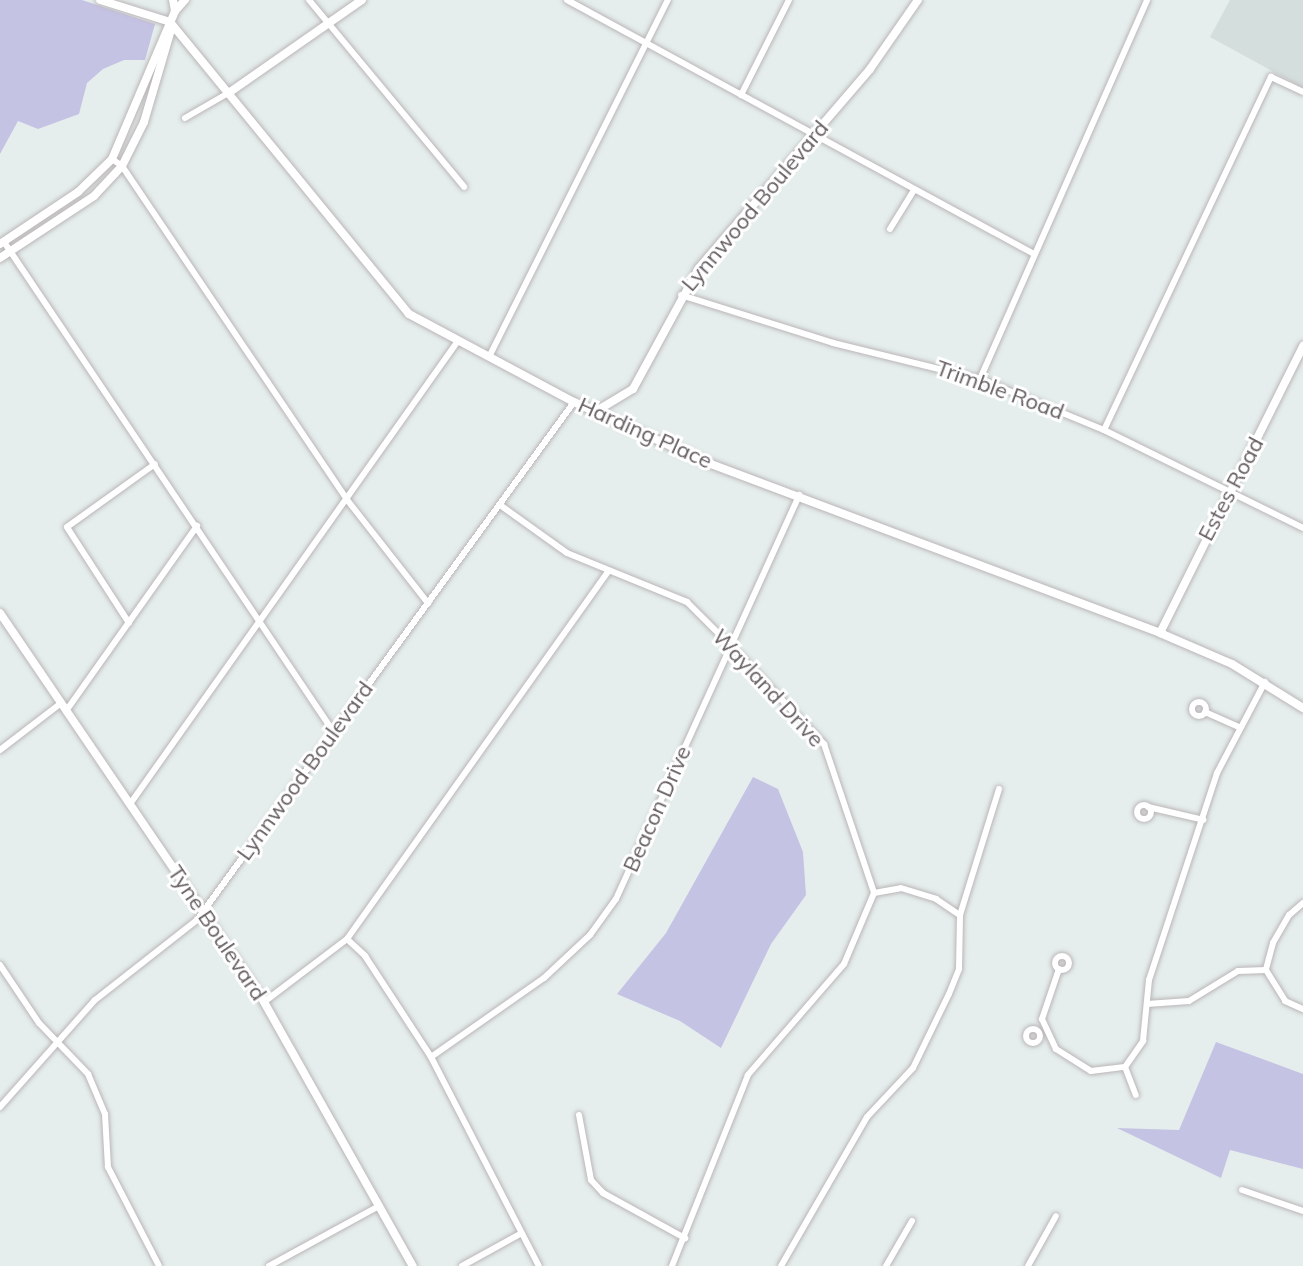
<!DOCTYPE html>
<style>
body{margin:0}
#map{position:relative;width:1303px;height:1266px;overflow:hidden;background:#e5eeed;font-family:Mulish,sans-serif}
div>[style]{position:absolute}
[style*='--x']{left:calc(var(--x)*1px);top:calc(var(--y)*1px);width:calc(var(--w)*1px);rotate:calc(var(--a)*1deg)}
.education>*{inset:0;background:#d4dedc}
.green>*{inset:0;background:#c5c3e4}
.roads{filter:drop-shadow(0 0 2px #bbb5b7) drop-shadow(0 0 2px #bbb5b7)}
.street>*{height:6px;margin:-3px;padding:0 3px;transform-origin:3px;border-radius:3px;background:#fff}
.street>.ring{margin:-3px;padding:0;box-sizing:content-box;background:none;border:6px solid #fff;border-radius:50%}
.secondary>*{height:8px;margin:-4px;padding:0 4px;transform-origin:4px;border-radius:4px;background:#fff}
span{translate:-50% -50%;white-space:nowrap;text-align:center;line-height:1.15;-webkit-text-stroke:6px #fff;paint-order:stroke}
.street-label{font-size:22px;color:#655d60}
</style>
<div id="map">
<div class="education">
<i style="clip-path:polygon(1230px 0,1303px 0,1303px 88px,1210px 37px)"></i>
</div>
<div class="green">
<i style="clip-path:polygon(0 0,82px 0,155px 24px,145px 60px,124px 60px,103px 69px,87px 83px,79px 114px,38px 129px,18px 121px,0 154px)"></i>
<i style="clip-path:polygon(753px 777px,778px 789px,803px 852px,806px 895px,771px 944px,721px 1048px,680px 1021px,617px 994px,666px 933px)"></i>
<i style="clip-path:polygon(1216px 1042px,1303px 1074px,1303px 1169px,1230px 1150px,1221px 1178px,1117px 1128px,1179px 1130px)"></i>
</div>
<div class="roads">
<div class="street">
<i style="--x:309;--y:0;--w:243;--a:50.3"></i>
<i style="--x:567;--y:0;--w:532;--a:28.54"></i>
<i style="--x:741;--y:95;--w:106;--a:-63.2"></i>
<i style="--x:185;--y:118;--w:52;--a:-30"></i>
<i style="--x:112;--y:159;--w:12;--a:35"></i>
<i style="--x:122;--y:166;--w:404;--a:56"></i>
<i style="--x:348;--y:501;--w:130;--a:51.9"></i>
<i style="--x:890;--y:229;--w:46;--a:-58.4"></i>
<i style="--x:4;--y:242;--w:589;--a:56.07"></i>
<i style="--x:681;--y:295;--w:159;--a:17.5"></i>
<i style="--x:833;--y:343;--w:151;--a:13.8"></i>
<i style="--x:980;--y:379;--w:134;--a:22.4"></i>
<i style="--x:1104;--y:430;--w:222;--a:26.2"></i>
<i style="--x:489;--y:357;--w:399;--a:-63.4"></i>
<i style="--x:980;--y:379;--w:414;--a:-66.2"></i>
<i style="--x:1104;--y:430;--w:391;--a:-64.7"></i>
<i style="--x:1271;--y:77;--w:35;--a:25"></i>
<i style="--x:500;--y:505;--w:82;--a:35.6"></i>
<i style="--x:567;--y:553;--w:130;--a:22.2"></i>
<i style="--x:687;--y:602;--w:61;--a:45"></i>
<i style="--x:730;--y:645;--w:137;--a:46.5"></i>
<i style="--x:824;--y:744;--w:157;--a:71.4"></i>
<i style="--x:874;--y:893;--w:77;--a:112.9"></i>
<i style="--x:844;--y:964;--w:147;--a:130.9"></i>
<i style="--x:748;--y:1075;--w:206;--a:111.7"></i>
<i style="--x:129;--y:623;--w:114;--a:-122.9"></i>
<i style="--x:67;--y:527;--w:108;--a:-35.6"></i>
<i class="ring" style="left:1192px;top:702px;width:8px;height:8px"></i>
<i style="--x:66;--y:711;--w:227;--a:-54.7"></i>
<i style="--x:1205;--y:712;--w:37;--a:24"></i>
<i style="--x:0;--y:750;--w:77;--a:-37.6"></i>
<i style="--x:130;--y:804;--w:567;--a:-54.69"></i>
<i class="ring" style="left:1137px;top:805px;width:8px;height:8px"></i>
<i style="--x:1148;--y:807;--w:57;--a:13.1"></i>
<i style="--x:874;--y:893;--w:27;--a:-10"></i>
<i style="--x:901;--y:888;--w:37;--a:17"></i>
<i style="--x:936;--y:899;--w:29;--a:34"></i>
<i style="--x:1303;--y:903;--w:18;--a:139"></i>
<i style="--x:1289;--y:915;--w:32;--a:120"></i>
<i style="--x:1273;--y:943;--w:28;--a:105"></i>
<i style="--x:1266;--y:970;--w:36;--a:58"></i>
<i style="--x:1285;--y:1001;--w:20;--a:24"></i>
<i style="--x:347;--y:939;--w:25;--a:43"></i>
<i style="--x:365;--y:956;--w:121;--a:56.8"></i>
<i style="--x:431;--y:1057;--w:235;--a:62.7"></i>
<i class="ring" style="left:1055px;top:956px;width:8px;height:8px"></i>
<i style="--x:0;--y:965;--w:70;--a:56.1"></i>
<i style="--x:39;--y:1023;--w:71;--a:46.1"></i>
<i style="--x:88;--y:1074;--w:43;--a:67"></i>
<i style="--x:105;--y:1114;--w:53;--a:86.8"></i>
<i style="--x:108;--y:1167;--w:111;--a:62.7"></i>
<i style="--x:1059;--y:969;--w:53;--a:108.8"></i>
<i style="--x:1042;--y:1019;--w:33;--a:65"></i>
<i style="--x:1056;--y:1049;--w:41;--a:32.2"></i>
<i style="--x:1091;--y:1071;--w:34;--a:-7"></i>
<i style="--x:1125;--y:1067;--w:32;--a:-55"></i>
<i style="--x:1143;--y:1041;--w:61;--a:-84.4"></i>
<i style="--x:1149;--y:980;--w:218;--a:-71.8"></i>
<i style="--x:1217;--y:773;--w:103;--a:-62.2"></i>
<i style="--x:264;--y:1002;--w:104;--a:-37.2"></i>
<i style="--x:347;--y:939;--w:452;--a:-54.6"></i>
<i style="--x:1147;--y:1004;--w:42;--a:-4.1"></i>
<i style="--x:1189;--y:1001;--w:57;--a:-31.5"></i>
<i style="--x:1238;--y:971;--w:28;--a:-2"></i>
<i class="ring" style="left:1026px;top:1029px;width:8px;height:8px"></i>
<i style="--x:431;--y:1057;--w:138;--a:-35"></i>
<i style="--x:544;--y:978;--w:63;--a:-43.1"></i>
<i style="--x:590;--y:935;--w:44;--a:-54.2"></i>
<i style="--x:616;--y:899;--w:444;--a:-65.6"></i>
<i style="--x:1125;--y:1067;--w:30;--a:69"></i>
<i style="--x:0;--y:1107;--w:143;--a:-48.4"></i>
<i style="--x:95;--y:1000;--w:130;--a:-38.1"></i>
<i style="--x:197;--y:920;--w:641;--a:-53.95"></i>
<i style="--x:579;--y:1115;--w:66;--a:79.5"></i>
<i style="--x:591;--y:1180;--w:18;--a:47"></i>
<i style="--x:603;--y:1193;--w:94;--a:28.8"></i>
<i style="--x:1242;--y:1190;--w:65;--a:19"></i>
<i style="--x:269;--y:1266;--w:125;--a:-28.6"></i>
<i style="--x:462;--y:1266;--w:66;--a:-28.9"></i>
<i style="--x:781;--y:1266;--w:172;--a:-60"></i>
<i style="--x:867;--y:1117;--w:67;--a:-46.8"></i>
<i style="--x:913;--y:1068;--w:82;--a:-64.1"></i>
<i style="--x:949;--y:994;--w:27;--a:-68"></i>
<i style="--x:959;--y:969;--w:54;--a:-88.9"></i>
<i style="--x:960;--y:915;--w:132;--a:-72.8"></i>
<i style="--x:886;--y:1266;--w:52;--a:-60"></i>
<i style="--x:1028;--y:1266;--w:57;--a:-60.8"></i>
</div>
<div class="secondary">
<i style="--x:100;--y:0;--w:73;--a:17.4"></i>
<i style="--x:170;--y:22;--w:377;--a:50.7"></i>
<i style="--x:409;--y:314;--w:187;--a:28.1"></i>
<i style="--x:574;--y:402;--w:147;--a:24.5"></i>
<i style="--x:708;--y:463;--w:483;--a:20.6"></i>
<i style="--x:1160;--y:633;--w:78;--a:23.3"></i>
<i style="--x:1232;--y:664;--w:84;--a:31.8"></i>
<i style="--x:175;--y:11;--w:15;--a:-48"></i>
<i style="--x:230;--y:92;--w:161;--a:-34.9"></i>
<i style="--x:0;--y:244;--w:94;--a:-33.7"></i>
<i style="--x:78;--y:192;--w:47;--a:-44.1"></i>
<i style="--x:112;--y:159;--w:161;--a:-66.9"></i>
<i style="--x:175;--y:11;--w:11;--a:-100"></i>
<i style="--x:0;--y:258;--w:113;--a:-33.4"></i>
<i style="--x:94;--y:196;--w:41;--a:-47"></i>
<i style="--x:122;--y:166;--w:49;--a:-63.4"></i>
<i style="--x:144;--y:122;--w:100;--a:-73.7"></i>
<i style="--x:598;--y:410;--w:41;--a:-31"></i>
<i style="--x:633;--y:389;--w:138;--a:-61.4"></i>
<i style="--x:699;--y:268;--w:262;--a:-49.3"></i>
<i style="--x:870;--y:69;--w:84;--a:-55.2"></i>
<i style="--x:0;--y:613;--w:470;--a:55.8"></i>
<i style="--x:264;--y:1002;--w:303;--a:60.6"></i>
<i style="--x:1160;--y:633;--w:321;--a:-63.5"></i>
</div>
</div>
<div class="street-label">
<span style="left:755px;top:206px;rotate:-50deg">Lynnwood Boulevard</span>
<span style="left:1000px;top:390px;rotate:20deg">Trimble Road</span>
<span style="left:645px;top:433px;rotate:24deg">Harding Place</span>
<span style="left:1231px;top:489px;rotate:-62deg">Estes Road</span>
<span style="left:768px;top:688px;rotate:47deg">Wayland Drive</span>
<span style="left:305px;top:771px;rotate:-54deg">Lynnwood Boulevard</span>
<span style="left:657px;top:809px;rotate:-66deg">Beacon Drive</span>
<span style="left:217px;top:933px;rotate:56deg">Tyne Boulevard</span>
</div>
</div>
